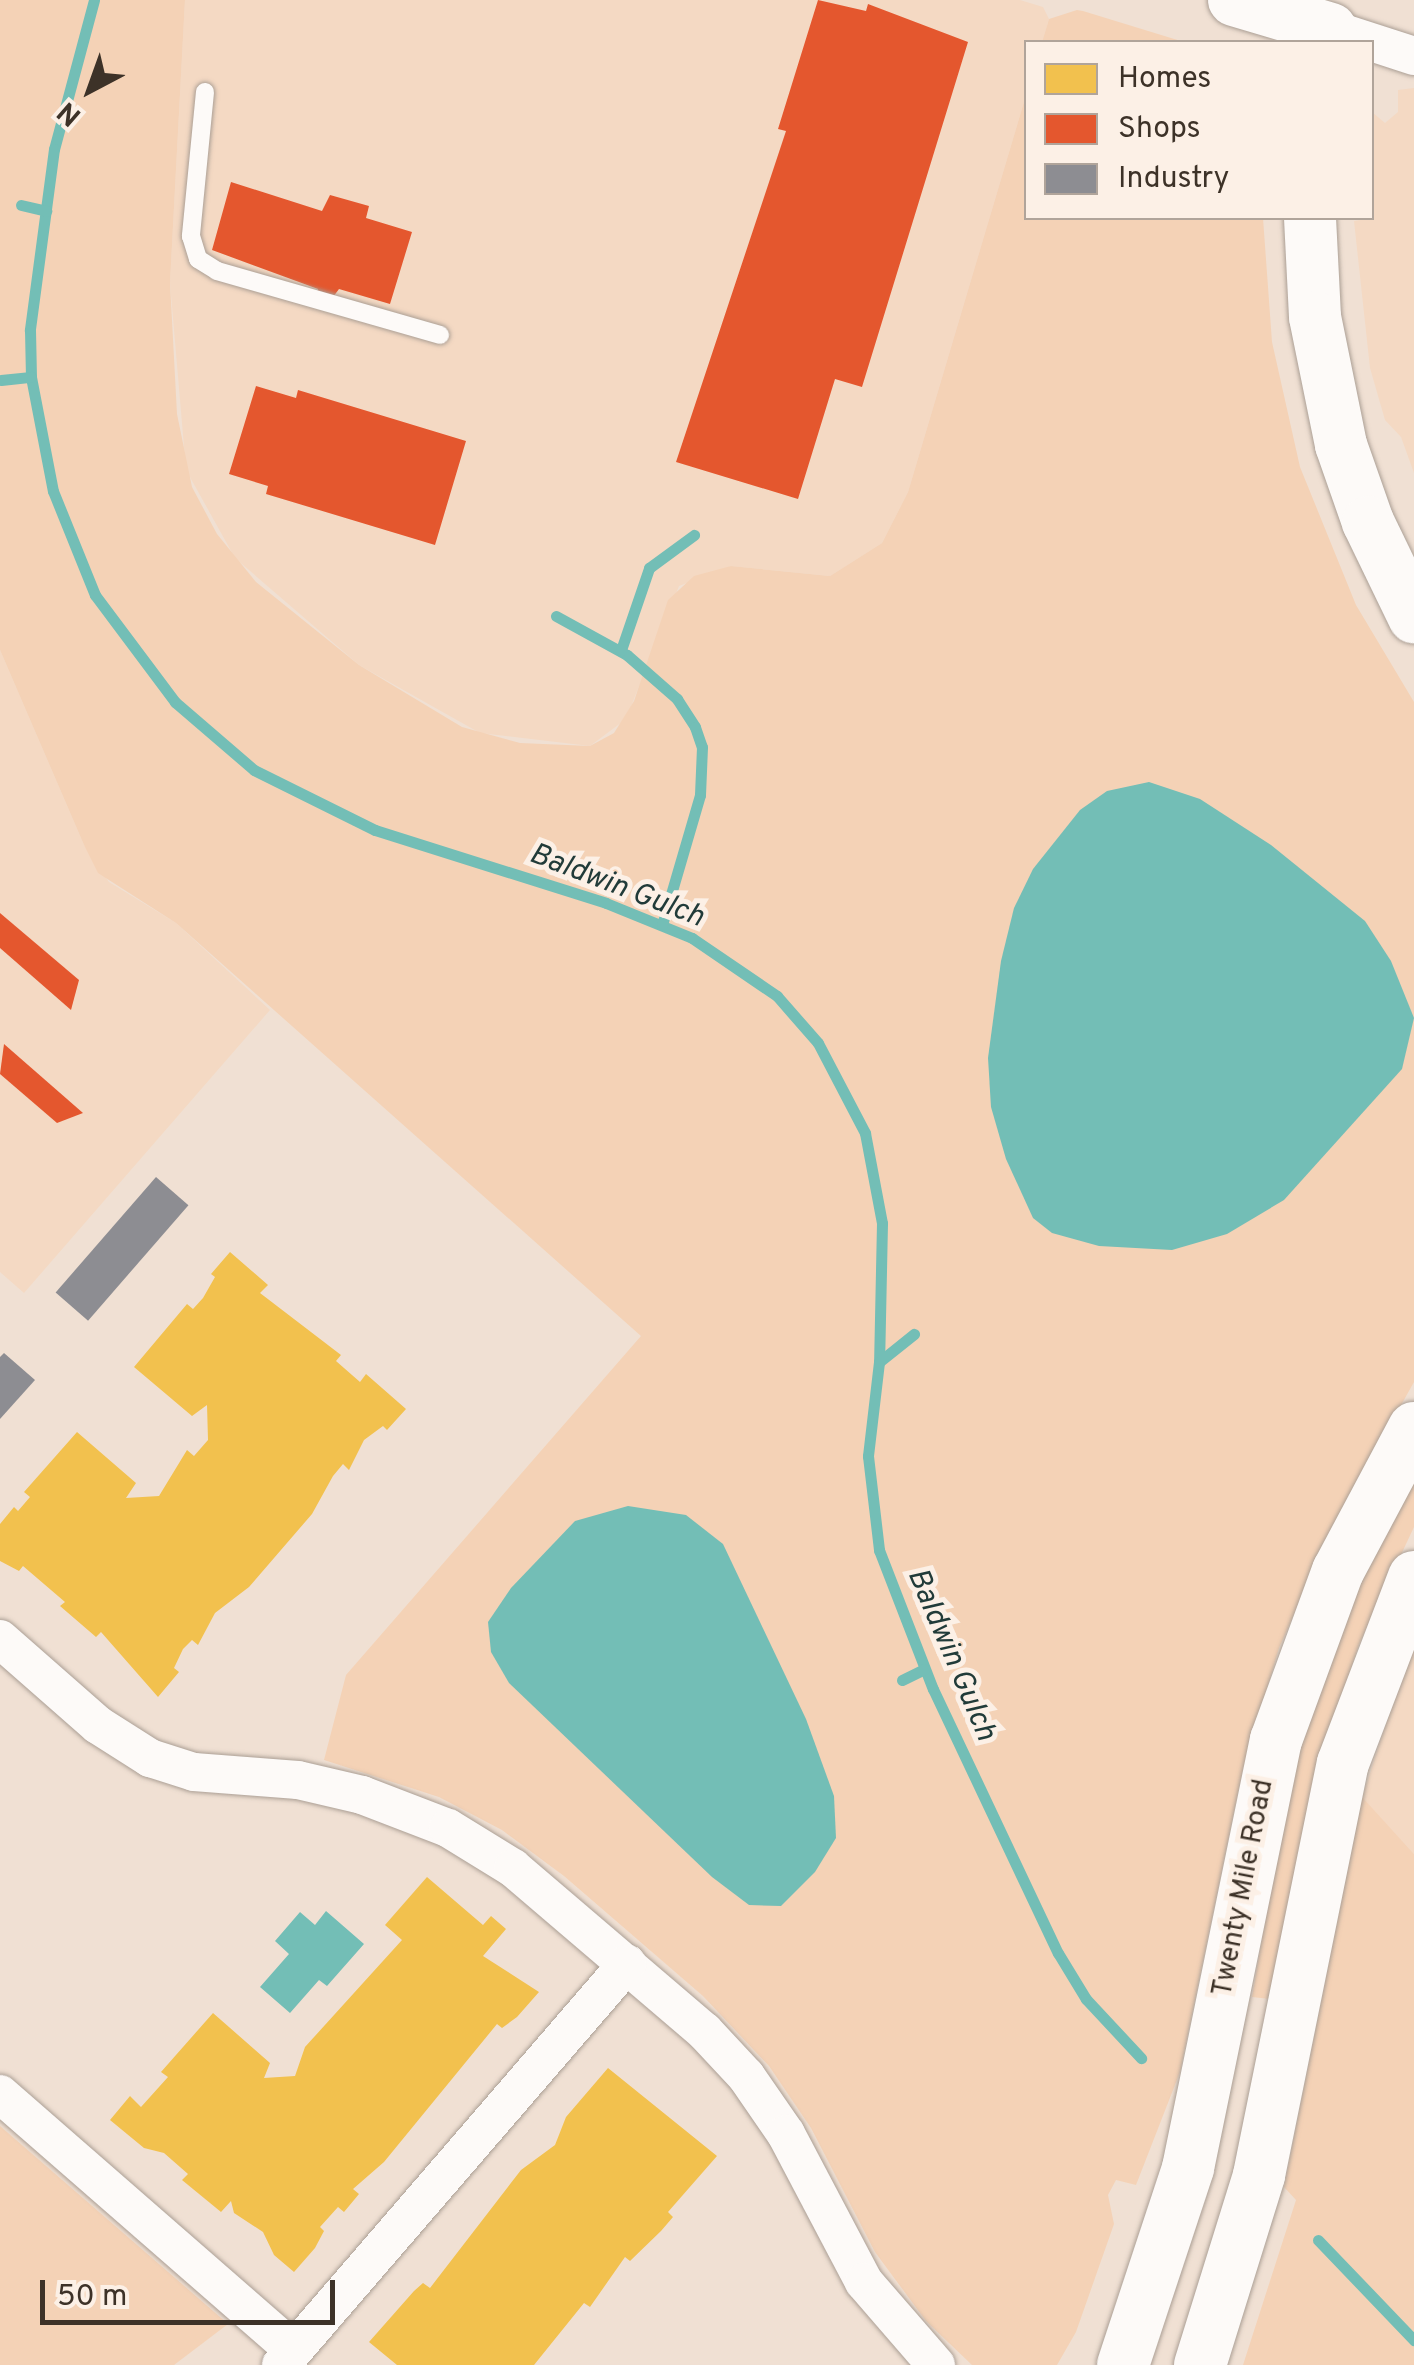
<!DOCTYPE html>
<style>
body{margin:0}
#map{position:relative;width:1414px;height:2365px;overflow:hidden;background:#f0e0d3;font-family:Overpass,sans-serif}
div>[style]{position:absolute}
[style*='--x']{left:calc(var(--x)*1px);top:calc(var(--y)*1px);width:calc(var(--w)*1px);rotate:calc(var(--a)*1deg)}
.built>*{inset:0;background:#f4d9c3}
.green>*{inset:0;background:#f4d2b6}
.water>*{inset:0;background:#73beb6}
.homes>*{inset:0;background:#f2c14e}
.shops>*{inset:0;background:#e4572e}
.industry>*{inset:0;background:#8d8d92;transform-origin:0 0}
.stream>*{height:11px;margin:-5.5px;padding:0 5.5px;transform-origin:5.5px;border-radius:5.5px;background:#73beb6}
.roads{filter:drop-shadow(0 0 2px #ab9f95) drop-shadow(0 0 2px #ab9f95)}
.lane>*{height:18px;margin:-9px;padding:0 9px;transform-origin:9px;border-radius:9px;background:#fdfaf8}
.street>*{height:38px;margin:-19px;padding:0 19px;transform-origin:19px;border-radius:19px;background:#fdfaf8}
.secondary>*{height:52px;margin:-26px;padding:0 26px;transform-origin:26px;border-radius:26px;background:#fdfaf8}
span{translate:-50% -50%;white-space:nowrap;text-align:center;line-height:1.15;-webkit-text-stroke:10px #fcf0e6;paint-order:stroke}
.street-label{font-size:28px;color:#3d3228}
.water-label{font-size:30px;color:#213b39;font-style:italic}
.legend{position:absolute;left:1024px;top:40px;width:350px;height:180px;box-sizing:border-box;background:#fcf0e6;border:2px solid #b0a49a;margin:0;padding:12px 18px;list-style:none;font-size:30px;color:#3d3228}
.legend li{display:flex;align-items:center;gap:20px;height:50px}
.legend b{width:50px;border:2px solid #b0a49a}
.north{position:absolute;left:40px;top:40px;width:100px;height:100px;-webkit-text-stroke:8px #fcf0e6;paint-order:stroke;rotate:221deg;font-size:28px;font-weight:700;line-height:40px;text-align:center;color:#3d3228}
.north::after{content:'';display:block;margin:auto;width:35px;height:45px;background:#3d3228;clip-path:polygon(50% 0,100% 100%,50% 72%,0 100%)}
.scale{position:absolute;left:40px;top:2280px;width:295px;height:45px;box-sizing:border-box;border:5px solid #3d3228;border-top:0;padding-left:12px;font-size:30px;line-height:35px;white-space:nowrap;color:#3d3228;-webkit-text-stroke:8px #fcf0e6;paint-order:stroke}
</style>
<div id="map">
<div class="built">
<i style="clip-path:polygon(185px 0,1020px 0,1043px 7px,1049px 19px,1042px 42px,1026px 42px,1026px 95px,908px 492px,882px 543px,830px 576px,731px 566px,679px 586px,626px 719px,590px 746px,480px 733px,359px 665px,235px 558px,186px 470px,170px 283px)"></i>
<i style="clip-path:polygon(1414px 88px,1414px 473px,1401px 437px,1385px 420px,1370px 368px,1354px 221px,1372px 218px,1372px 112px,1385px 123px,1398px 112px,1398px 90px)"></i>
<i style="clip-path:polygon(0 650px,84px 845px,109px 882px,176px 923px,270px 1010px,24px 1293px,0 1272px)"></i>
<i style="clip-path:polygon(1414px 1637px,1414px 1854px,1362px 1798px)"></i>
</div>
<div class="green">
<i style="clip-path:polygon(0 0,185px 0,170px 283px,177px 414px,192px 487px,217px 534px,256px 582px,359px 665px,462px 727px,520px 743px,590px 746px,614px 733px,634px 701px,668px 600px,694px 576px,731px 566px,830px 576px,882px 543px,908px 492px,1026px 95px,1026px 218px,1263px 218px,1272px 342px,1300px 467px,1356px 605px,1414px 702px,1414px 1382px,1331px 1530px,1279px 1648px,1242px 1773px,1180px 2072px,1136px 2185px,1116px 2180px,1108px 2195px,1114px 2224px,1076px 2332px,1057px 2365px,972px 2365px,926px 2321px,875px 2252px,811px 2128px,769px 2066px,703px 1996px,564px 1876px,502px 1830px,439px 1797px,324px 1760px,346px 1675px,641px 1336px,176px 923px,98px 873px,84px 845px,0 650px)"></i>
<i style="clip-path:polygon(1077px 10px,1083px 11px,1184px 42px,1042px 42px,1049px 19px)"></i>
<i style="clip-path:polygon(1414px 1476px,1414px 1527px,1359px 1644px,1310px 1796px,1270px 1999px,1252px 1997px,1289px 1783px,1350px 1602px)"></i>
<i style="clip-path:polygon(1362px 1797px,1414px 1854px,1414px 2365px,1243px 2365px,1296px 2200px,1284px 2187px)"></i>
<i style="clip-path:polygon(0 2126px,228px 2324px,174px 2365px,0 2365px)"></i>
</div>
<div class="water">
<i style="clip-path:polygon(1149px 782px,1200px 799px,1271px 845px,1365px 921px,1391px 961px,1414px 1018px,1402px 1069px,1284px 1200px,1227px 1234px,1172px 1250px,1099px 1246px,1052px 1233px,1033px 1218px,1006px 1159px,991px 1107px,988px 1058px,1001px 961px,1014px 908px,1033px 869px,1080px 810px,1107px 791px)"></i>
<i style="clip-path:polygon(628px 1506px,686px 1515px,723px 1544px,806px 1719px,834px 1796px,836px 1838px,815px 1872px,781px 1906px,749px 1905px,712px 1877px,509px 1683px,491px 1652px,488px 1622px,511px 1588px,575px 1521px)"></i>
<i style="clip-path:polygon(326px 1911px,364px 1944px,327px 1986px,319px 1980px,290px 2013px,260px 1987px,289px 1954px,275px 1941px,300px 1912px,315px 1925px)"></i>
</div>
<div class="homes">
<i style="clip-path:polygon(230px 1252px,268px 1285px,260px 1293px,341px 1355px,336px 1361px,360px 1382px,366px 1374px,406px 1409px,387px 1430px,383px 1426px,364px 1440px,349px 1470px,343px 1464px,333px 1476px,312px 1514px,249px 1587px,215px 1613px,198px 1645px,192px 1640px,183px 1649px,174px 1668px,179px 1672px,158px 1697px,101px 1632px,96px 1637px,60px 1606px,65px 1602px,23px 1566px,19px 1571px,0 1561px,0 1524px,14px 1507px,18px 1511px,30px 1497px,24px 1492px,77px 1432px,136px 1483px,126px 1498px,159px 1496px,187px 1450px,194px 1456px,208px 1440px,207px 1405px,192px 1416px,134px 1367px,187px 1304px,193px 1309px,203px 1298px,215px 1277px,211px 1274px)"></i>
<i style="clip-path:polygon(427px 1877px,483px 1925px,491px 1916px,506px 1929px,483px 1956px,539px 1992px,517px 2017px,502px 2028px,497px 2024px,384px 2162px,353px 2189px,359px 2194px,344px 2212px,338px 2207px,320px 2227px,324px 2231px,315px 2248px,294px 2272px,274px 2255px,263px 2232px,234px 2213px,231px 2201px,221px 2212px,182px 2180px,188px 2174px,164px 2153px,144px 2148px,110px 2120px,130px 2096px,141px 2107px,168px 2077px,161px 2072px,213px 2013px,270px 2063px,264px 2078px,295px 2076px,305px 2047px,402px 1940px,385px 1925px)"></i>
<i style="clip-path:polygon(608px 2068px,717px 2156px,668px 2212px,673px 2217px,661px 2231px,630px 2261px,625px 2257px,590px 2307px,584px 2303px,534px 2365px,397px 2365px,369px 2342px,414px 2291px,423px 2283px,430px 2288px,521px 2170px,555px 2145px,566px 2117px)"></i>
</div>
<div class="shops">
<i style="clip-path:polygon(818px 0,866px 11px,868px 4px,968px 42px,862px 387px,835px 379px,798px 499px,676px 462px,786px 131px,778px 129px)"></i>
<i style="clip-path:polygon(231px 182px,322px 211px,330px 195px,369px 206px,366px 218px,412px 232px,390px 304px,339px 289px,330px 301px,316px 296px,318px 289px,212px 250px)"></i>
<i style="clip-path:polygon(256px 386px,296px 398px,298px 390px,466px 441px,435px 545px,266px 494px,268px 486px,229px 474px)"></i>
<i style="clip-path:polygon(0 913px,79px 980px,71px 1010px,0 948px)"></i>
<i style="clip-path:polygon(4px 1044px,83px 1113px,57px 1123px,0 1074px)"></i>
</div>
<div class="industry">
<i style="left:156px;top:1177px;width:43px;height:153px;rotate:41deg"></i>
<i style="clip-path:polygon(4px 1353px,35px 1380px,0 1419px,0 1357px)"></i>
</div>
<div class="stream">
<i style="--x:94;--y:0;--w:154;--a:105"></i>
<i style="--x:54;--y:149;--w:183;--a:97.6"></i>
<i style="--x:30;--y:330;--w:47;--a:88.8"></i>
<i style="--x:31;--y:377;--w:116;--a:79.1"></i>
<i style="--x:53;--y:491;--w:112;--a:68"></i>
<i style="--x:95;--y:595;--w:134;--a:53.2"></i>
<i style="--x:175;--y:702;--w:104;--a:40.7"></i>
<i style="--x:254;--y:770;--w:135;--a:26.4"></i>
<i style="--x:375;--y:830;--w:242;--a:17.5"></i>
<i style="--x:606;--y:903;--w:93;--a:22.1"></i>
<i style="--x:692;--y:938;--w:103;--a:34.3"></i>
<i style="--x:777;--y:996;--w:62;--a:48.9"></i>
<i style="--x:818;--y:1043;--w:102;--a:62.4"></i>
<i style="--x:865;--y:1133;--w:92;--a:79.3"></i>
<i style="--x:882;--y:1223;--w:139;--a:91.2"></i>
<i style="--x:879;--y:1362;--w:95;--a:96.7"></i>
<i style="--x:868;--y:1456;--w:95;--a:83.3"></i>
<i style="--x:879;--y:1550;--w:149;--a:68.8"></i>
<i style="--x:933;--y:1689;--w:292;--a:64.7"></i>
<i style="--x:1058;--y:1953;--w:54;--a:58.7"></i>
<i style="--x:1086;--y:1999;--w:81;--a:47"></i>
<i style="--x:21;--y:205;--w:26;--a:13"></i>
<i style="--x:1;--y:380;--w:30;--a:-6"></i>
<i style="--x:556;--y:616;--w:81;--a:28.8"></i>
<i style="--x:627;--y:655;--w:67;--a:41.3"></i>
<i style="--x:677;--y:699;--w:33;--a:57"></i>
<i style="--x:695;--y:727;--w:21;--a:71"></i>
<i style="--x:702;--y:747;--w:48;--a:92.4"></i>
<i style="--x:700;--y:795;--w:135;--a:106.3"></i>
<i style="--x:621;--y:650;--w:87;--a:-71.1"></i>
<i style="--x:649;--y:568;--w:56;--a:-36.3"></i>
<i style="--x:879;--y:1362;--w:45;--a:-38.7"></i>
<i style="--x:902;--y:1680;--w:25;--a:-26"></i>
<i style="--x:1318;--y:2240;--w:139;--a:46.2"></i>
</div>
<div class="roads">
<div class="lane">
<i style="--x:205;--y:92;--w:145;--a:95.6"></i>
<i style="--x:191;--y:236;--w:24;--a:73"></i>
<i style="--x:198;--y:259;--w:22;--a:32"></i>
<i style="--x:217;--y:271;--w:232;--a:16"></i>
</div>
<div class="street">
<i style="--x:1331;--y:29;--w:87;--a:18"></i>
<i style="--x:0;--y:1639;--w:130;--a:41.3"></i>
<i style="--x:98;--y:1725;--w:62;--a:32.4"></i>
<i style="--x:150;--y:1758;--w:46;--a:17.7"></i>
<i style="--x:194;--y:1772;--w:104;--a:4.4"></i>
<i style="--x:298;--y:1780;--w:66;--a:13.2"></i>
<i style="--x:362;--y:1795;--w:92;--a:21"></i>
<i style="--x:448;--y:1828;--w:76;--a:31.6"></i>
<i style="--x:513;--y:1868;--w:251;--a:40.5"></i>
<i style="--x:704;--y:2031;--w:62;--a:47"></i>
<i style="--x:746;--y:2076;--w:70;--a:55.4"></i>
<i style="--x:786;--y:2134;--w:167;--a:62.2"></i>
<i style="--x:864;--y:2282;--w:110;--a:49.1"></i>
<i style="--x:0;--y:2094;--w:389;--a:41.1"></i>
<i style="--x:281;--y:2365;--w:530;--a:-49.21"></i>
</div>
<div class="secondary">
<i style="--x:1234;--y:0;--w:101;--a:16.6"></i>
<i style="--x:1310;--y:218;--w:99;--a:87.1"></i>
<i style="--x:1315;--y:317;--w:131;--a:78.5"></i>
<i style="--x:1341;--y:445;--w:82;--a:70.7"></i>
<i style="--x:1368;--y:522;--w:106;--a:64.2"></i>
<i style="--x:1123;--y:2365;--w:207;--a:-71.7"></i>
<i style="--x:1188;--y:2168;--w:437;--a:-78.4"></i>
<i style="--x:1276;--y:1740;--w:180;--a:-69.9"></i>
<i style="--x:1338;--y:1571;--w:162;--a:-62"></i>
<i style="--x:1200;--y:2365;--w:199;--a:-72.7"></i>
<i style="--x:1259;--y:2175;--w:420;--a:-78.5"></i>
<i style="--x:1343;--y:1763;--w:199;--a:-69.1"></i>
</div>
</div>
<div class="street-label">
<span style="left:1244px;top:1888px;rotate:-79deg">Twenty Mile Road</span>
</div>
<div class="water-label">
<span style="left:616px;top:887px;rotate:21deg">Baldwin Gulch</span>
<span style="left:950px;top:1655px;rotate:67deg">Baldwin Gulch</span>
</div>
<ul class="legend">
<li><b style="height:28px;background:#f2c14e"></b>Homes</li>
<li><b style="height:28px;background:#e4572e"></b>Shops</li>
<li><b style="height:28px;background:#8d8d92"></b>Industry</li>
</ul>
<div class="north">N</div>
<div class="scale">50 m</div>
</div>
